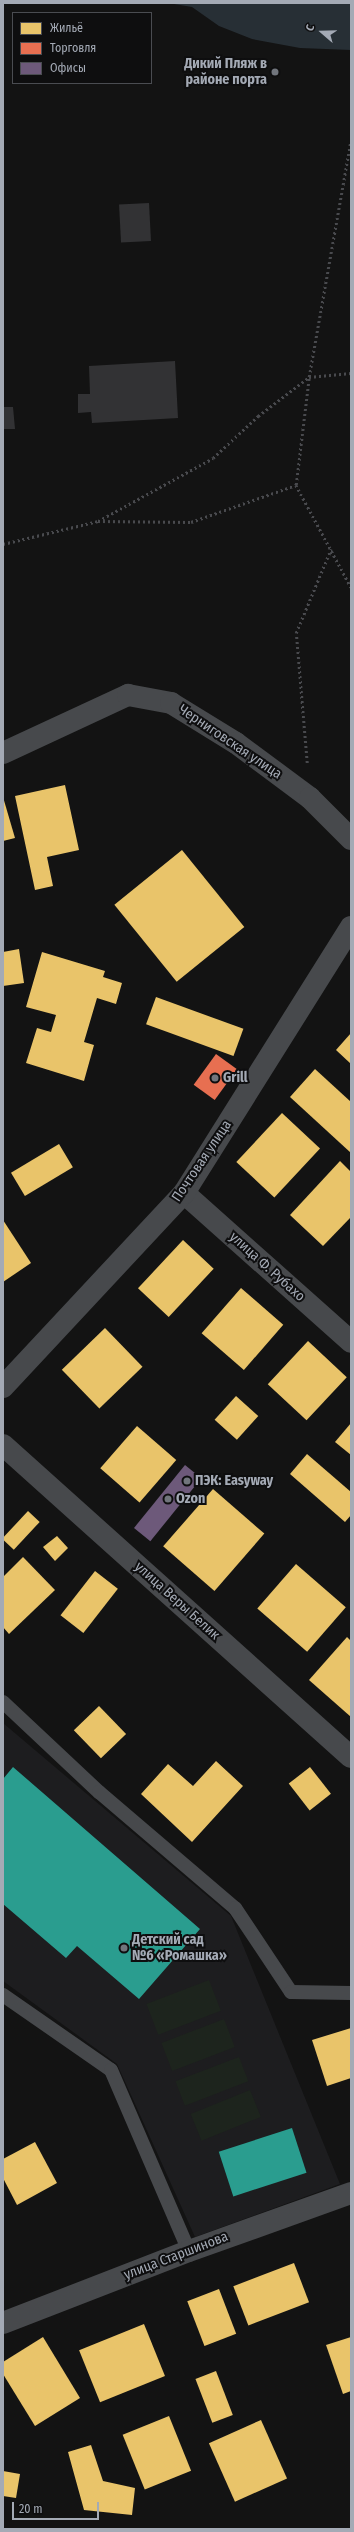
<!DOCTYPE html>
<meta charset="utf-8">
<style>
body{margin:0}
#map{position:relative;width:354px;height:2532px;overflow:hidden;background:#131313;font-family:"Fira Sans Condensed",sans-serif}
div>[style]{position:absolute}
[style*='--x']{left:calc(var(--x)*1px);top:calc(var(--y)*1px);width:calc(var(--w)*1px);rotate:calc(var(--a)*1deg)}
.built>*{inset:0;background:#1d1d1f}
.green>*{inset:0;background:#1d241d;transform-origin:0 0}
.water>*{inset:0;background:#272f35}
.homes>*{inset:0;background:#e9c46a;transform-origin:0 0}
.shops>*{inset:0;background:#e76f51;transform-origin:0 0}
.offices>*{inset:0;background:#6d597a;transform-origin:0 0}
.schools>*{inset:0;background:#2a9d8f;transform-origin:0 0}
.building>*{inset:0;background:#323234;transform-origin:0 0}
.path>*{height:2.5px;margin-top:-1.25px;transform-origin:0;background:repeating-linear-gradient(90deg,#494a4e 0 2px,transparent 0 5px)}
.service>*{height:14px;margin:-7px;padding:0 7px;transform-origin:7px;border-radius:7px;background:#47494c}
.minor>*{height:22px;margin:-11px;padding:0 11px;transform-origin:11px;border-radius:11px;background:#47494c}
.dots>*{width:11px;height:11px;translate:-50% -50%;box-sizing:border-box;border:2px solid #0e0e0f;border-radius:50%}
span{translate:-50% -50%;white-space:nowrap;text-align:center;line-height:1.15;-webkit-text-stroke:4px #0e0e0f;paint-order:stroke}
.poi-label{font-size:14px;color:#a4aab5;font-weight:700}
.right{translate:-100% -50%;text-align:right}
.left{translate:0 -50%;text-align:left}
.street-label{font-size:14px;color:#a4aab5}
.frame{position:absolute;inset:0;border:4px solid #a4aab5;pointer-events:none}
.legend{position:absolute;left:12px;top:12px;width:140px;height:72px;box-sizing:border-box;background:#0e0e0f;border:1px solid #4a4c51;margin:0;padding:5px 7px;list-style:none;font-size:12px;color:#a4aab5}
.legend li{display:flex;align-items:center;gap:8px;height:20px}
.legend b{width:20px;border:1px solid #4a4c51}
.north{position:absolute;left:302px;top:12px;width:40px;height:40px;-webkit-text-stroke:3px #0e0e0f;paint-order:stroke;rotate:290deg;font-size:11px;font-weight:700;line-height:16px;text-align:center;color:#a4aab5}
.north::after{content:'';display:block;margin:auto;width:14px;height:18px;background:#a4aab5;clip-path:polygon(50% 0,100% 100%,50% 72%,0 100%)}
.scale{position:absolute;left:12px;top:2502px;width:87px;height:18px;box-sizing:border-box;border:2px solid #a4aab5;border-top:0;padding-left:5px;font-size:12px;line-height:14px;white-space:nowrap;color:#a4aab5;-webkit-text-stroke:3px #0e0e0f;paint-order:stroke}
</style>
<div id="map">
<div class="built">
<i style="clip-path:polygon(3px 1723px,231px 1916px,340px 2184px,195px 2237px,117px 2064px,3px 1981px)"></i>
</div>
<div class="green">
<i style="left:209px;top:1980px;width:33px;height:67px;rotate:69deg"></i>
<i style="left:224px;top:2019px;width:30px;height:67px;rotate:69deg"></i>
<i style="left:239px;top:2057px;width:26px;height:68px;rotate:69deg"></i>
<i style="left:250px;top:2090px;width:29px;height:64px;rotate:68deg"></i>
</div>
<div class="water">
<i style="clip-path:polygon(168px 3px,351px 3px,351px 50px,300px 48px,252px 39px,219px 26px,192px 7px)"></i>
</div>
<div class="homes">
<i style="clip-path:polygon(65px 785px,79px 850px,47px 857px,53px 886px,35px 890px,15px 796px)"></i>
<i style="clip-path:polygon(3px 797px,15px 838px,3px 841px)"></i>
<i style="left:182px;top:850px;width:99px;height:87px;rotate:51deg"></i>
<i style="clip-path:polygon(19px 949px,24px 983px,3px 986px,3px 952px)"></i>
<i style="clip-path:polygon(42px 952px,105px 971px,103px 977px,122px 983px,116px 1004px,97px 998px,84px 1042px,94px 1045px,84px 1081px,26px 1063px,37px 1028px,51px 1032px,56px 1015px,26px 1007px)"></i>
<i style="left:156px;top:997px;width:93px;height:29px;rotate:20deg"></i>
<i style="clip-path:polygon(351px 1033px,351px 1064px,336px 1050px)"></i>
<i style="clip-path:polygon(315px 1069px,351px 1102px,351px 1153px,290px 1097px)"></i>
<i style="left:282px;top:1113px;width:52px;height:67px;rotate:43deg"></i>
<i style="left:59px;top:1144px;width:27px;height:56px;rotate:59deg"></i>
<i style="clip-path:polygon(340px 1161px,351px 1172px,351px 1217px,323px 1246px,290px 1215px)"></i>
<i style="clip-path:polygon(3px 1220px,31px 1263px,3px 1282px)"></i>
<i style="left:183px;top:1240px;width:42px;height:66px;rotate:43deg"></i>
<i style="left:241px;top:1288px;width:56px;height:60px;rotate:41deg"></i>
<i style="left:105px;top:1328px;width:54px;height:60px;rotate:46deg"></i>
<i style="left:308px;top:1341px;width:53px;height:59px;rotate:43deg"></i>
<i style="left:236px;top:1396px;width:30px;height:32px;rotate:42deg"></i>
<i style="clip-path:polygon(351px 1423px,351px 1455px,335px 1442px)"></i>
<i style="left:137px;top:1426px;width:52px;height:56px;rotate:41deg"></i>
<i style="clip-path:polygon(307px 1454px,351px 1492px,351px 1515px,345px 1522px,290px 1474px)"></i>
<i style="left:213px;top:1489px;width:68px;height:76px;rotate:41deg"></i>
<i style="left:28px;top:1511px;width:16px;height:38px;rotate:43deg"></i>
<i style="clip-path:polygon(57px 1536px,68px 1548px,55px 1561px,43px 1547px)"></i>
<i style="clip-path:polygon(23px 1557px,55px 1590px,9px 1634px,3px 1627px,3px 1577px)"></i>
<i style="left:296px;top:1564px;width:66px;height:59px;rotate:41deg"></i>
<i style="left:95px;top:1571px;width:29px;height:56px;rotate:38deg"></i>
<i style="clip-path:polygon(347px 1637px,351px 1641px,351px 1717px,309px 1680px)"></i>
<i style="left:99px;top:1706px;width:39px;height:35px;rotate:46deg"></i>
<i style="clip-path:polygon(216px 1761px,243px 1786px,192px 1842px,141px 1794px,168px 1764px,193px 1786px)"></i>
<i style="left:310px;top:1767px;width:34px;height:27px;rotate:52deg"></i>
<i style="clip-path:polygon(351px 2028px,351px 2078px,327px 2086px,312px 2040px)"></i>
<i style="clip-path:polygon(35px 2142px,57px 2183px,17px 2205px,3px 2178px,3px 2159px)"></i>
<i style="left:294px;top:2263px;width:42px;height:65px;rotate:69deg"></i>
<i style="left:219px;top:2289px;width:48px;height:34px;rotate:69deg"></i>
<i style="left:144px;top:2324px;width:56px;height:70px;rotate:68deg"></i>
<i style="clip-path:polygon(43px 2337px,80px 2398px,35px 2426px,3px 2374px,3px 2362px)"></i>
<i style="clip-path:polygon(351px 2337px,351px 2391px,343px 2394px,326px 2345px)"></i>
<i style="left:216px;top:2371px;width:47px;height:22px;rotate:69deg"></i>
<i style="left:169px;top:2416px;width:59px;height:50px;rotate:68deg"></i>
<i style="left:261px;top:2420px;width:64px;height:57px;rotate:66deg"></i>
<i style="clip-path:polygon(91px 2445px,103px 2481px,135px 2488px,132px 2515px,84px 2510px,68px 2452px)"></i>
<i style="clip-path:polygon(3px 2471px,20px 2474px,16px 2498px,3px 2496px)"></i>
</div>
<div class="shops">
<i style="left:216px;top:1054px;width:26px;height:38px;rotate:36deg"></i>
</div>
<div class="offices">
<i style="left:185px;top:1465px;width:21px;height:81px;rotate:39deg"></i>
</div>
<div class="schools">
<i style="clip-path:polygon(13px 1767px,200px 1929px,139px 1999px,77px 1946px,66px 1958px,3px 1904px,3px 1779px)"></i>
<i style="left:292px;top:2128px;width:47px;height:77px;rotate:72deg"></i>
</div>
<div class="building">
<i style="left:149px;top:203px;width:38px;height:30px;rotate:87deg"></i>
<i style="clip-path:polygon(175px 361px,178px 418px,92px 423px,91px 412px,78px 413px,78px 394px,90px 394px,89px 366px)"></i>
<i style="clip-path:polygon(3px 407px,13px 407px,15px 429px,3px 429px)"></i>
</div>
<div class="path">
<i style="--x:296;--y:485;--w:116;--a:61.7"></i>
<i style="--x:98;--y:521;--w:93;--a:0.6"></i>
<i style="--x:191;--y:522;--w:111;--a:-19.4"></i>
<i style="--x:296;--y:485;--w:109;--a:-83.1"></i>
<i style="--x:309;--y:377;--w:237;--a:-80"></i>
<i style="--x:3;--y:544;--w:98;--a:-13.6"></i>
<i style="--x:98;--y:521;--w:131;--a:-28.7"></i>
<i style="--x:213;--y:458;--w:62;--a:-43"></i>
<i style="--x:258;--y:416;--w:64;--a:-37.4"></i>
<i style="--x:309;--y:377;--w:42;--a:-5.4"></i>
<i style="--x:307;--y:763;--w:130;--a:-94.8"></i>
<i style="--x:296;--y:633;--w:91;--a:-67.4"></i>
</div>
<div class="service">
<i style="--x:3;--y:1702;--w:132;--a:43.2"></i>
<i style="--x:99;--y:1792;--w:179;--a:40.5"></i>
<i style="--x:235;--y:1908;--w:101;--a:56.3"></i>
<i style="--x:291;--y:1992;--w:60;--a:1"></i>
<i style="--x:3;--y:1995;--w:131;--a:34.8"></i>
<i style="--x:111;--y:2070;--w:197;--a:66.7"></i>
</div>
<div class="minor">
<i style="--x:3;--y:753;--w:138;--a:-24.9"></i>
<i style="--x:128;--y:695;--w:44;--a:10.5"></i>
<i style="--x:171;--y:703;--w:76;--a:31.6"></i>
<i style="--x:236;--y:743;--w:92;--a:36.6"></i>
<i style="--x:310;--y:798;--w:58;--a:45"></i>
<i style="--x:184;--y:1193;--w:224;--a:41.7"></i>
<i style="--x:3;--y:1387;--w:265;--a:-47"></i>
<i style="--x:184;--y:1193;--w:314;--a:-57.9"></i>
<i style="--x:3;--y:1445;--w:467;--a:41.9"></i>
<i style="--x:3;--y:2323;--w:199;--a:-21.2"></i>
<i style="--x:189;--y:2251;--w:172;--a:-19.7"></i>
</div>
<div class="dots">
<i style="left:275px;top:72px;background:#71757c"></i>
<i style="left:215px;top:1078px;background:#71757c"></i>
<i style="left:187px;top:1481px;background:#71757c"></i>
<i style="left:168px;top:1499px;background:#71757c"></i>
<i style="left:124px;top:1948px;background:#71757c"></i>
</div>
<div class="poi-label">
<span class="right" style="left:267px;top:72px">Дикий Пляж в<br>районе порта</span>
<span class="left" style="left:223px;top:1078px">Grill</span>
<span class="left" style="left:195px;top:1481px">ПЭК: Easyway</span>
<span class="left" style="left:176px;top:1499px">Ozon</span>
<span class="left" style="left:132px;top:1948px">Детский сад<br>№6 «Ромашка»</span>
</div>
<div class="street-label">
<span style="left:230px;top:742px;rotate:34deg">Черниговская улица</span>
<span style="left:202px;top:1161px;rotate:-56deg">Почтовая улица</span>
<span style="left:267px;top:1267px;rotate:42deg">улица Ф. Рубахо</span>
<span style="left:177px;top:1601px;rotate:42deg">улица Веры Белик</span>
<span style="left:176px;top:2256px;rotate:-21deg">улица Старшинова</span>
</div>
<div class="frame"></div>
<ul class="legend">
<li><b style="height:11px;background:#e9c46a"></b>Жильё</li>
<li><b style="height:11px;background:#e76f51"></b>Торговля</li>
<li><b style="height:11px;background:#6d597a"></b>Офисы</li>
</ul>
<div class="north">С</div>
<div class="scale">20 m</div>
</div>
